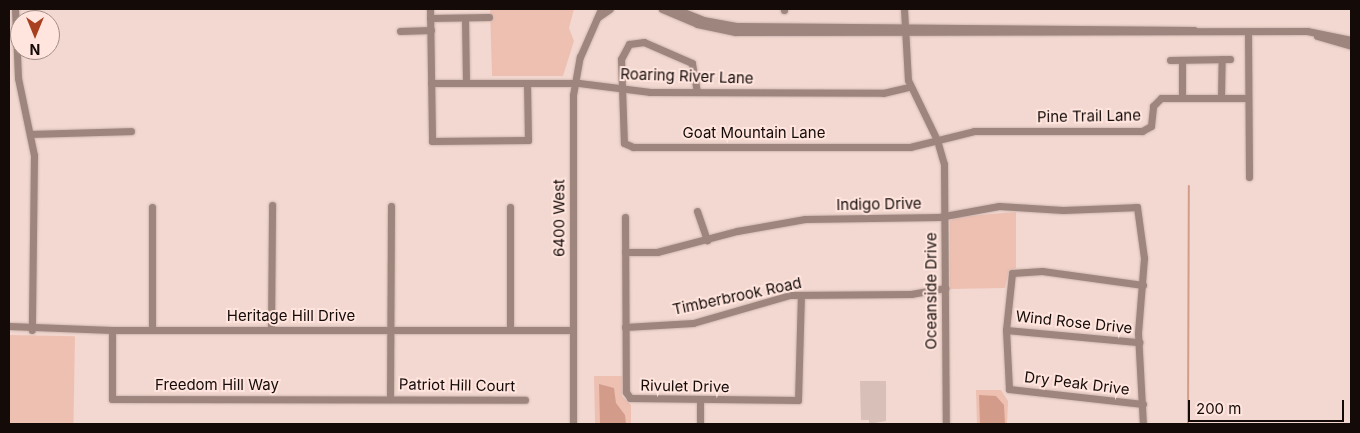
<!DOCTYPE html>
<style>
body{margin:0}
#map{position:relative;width:1360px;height:433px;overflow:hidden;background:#f2d8d0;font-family:Inter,sans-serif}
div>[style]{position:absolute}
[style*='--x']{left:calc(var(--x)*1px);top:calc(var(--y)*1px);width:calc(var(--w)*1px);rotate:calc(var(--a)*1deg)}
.green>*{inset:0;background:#eec0b2;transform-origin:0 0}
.water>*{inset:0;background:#d39b8a}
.stream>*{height:2px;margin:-1px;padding:0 1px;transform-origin:1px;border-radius:1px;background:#d39b8a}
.building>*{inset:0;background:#d8bfb7}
.roads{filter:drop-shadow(0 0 1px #ceb7b0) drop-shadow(0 0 1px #ceb7b0)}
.minor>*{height:7px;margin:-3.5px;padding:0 3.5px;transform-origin:3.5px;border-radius:3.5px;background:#9e857e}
span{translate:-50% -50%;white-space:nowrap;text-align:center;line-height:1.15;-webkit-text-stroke:4px #ffe5dd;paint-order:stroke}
.street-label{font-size:15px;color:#140b09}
.frame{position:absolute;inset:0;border:10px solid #140b09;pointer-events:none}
.north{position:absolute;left:10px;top:10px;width:50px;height:50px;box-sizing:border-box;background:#ffe5dd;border:1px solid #a18e88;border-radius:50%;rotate:180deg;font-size:14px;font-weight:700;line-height:20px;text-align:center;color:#140b09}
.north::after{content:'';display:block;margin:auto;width:18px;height:22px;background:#a84020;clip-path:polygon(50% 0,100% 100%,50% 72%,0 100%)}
.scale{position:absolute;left:1188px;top:400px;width:156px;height:22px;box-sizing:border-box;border:2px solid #140b09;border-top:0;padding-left:6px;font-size:15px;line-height:18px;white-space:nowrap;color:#140b09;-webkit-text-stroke:4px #ffe5dd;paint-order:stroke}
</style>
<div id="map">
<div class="green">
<i style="clip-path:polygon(490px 9px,574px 9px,569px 28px,574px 41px,563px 76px,492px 76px)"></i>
<i style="clip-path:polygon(1016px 212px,1016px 268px,1008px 274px,1005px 288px,950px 289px,950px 221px,956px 217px)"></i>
<i style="left:9px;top:335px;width:66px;height:89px;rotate:1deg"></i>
<i style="clip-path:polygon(594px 376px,623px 376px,622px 396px,631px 405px,631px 424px,595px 424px)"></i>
<i style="clip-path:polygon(976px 390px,1001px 390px,1008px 401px,1007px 424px,977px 424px)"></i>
</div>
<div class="water">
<i style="clip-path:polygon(599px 384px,614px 388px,616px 403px,625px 415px,626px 424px,600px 424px)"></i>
<i style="clip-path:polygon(979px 395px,996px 396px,1004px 405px,1005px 424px,980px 424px)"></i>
</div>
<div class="stream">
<i style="--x:1188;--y:424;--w:238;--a:-89.8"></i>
</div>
<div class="building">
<i style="clip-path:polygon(860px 381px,886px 381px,886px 421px,869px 424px,869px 420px,861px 420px)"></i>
</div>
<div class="roads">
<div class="minor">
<i style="--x:15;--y:9;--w:69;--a:87.5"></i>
<i style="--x:18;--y:78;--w:79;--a:78.3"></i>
<i style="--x:34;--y:155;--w:175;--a:90.7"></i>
<i style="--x:430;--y:9;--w:132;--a:89.1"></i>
<i style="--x:432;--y:141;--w:96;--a:-0.6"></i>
<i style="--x:528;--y:140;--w:57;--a:-91"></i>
<i style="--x:662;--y:9;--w:38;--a:23"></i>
<i style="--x:697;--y:24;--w:39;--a:12"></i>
<i style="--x:735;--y:32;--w:572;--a:-0.1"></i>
<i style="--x:1307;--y:31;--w:45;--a:11.6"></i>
<i style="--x:676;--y:9;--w:29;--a:22"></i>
<i style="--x:703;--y:20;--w:35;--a:10"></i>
<i style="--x:737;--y:26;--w:457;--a:0.5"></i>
<i style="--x:784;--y:9;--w:1;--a:90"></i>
<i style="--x:904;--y:9;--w:71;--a:86.8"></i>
<i style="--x:908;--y:80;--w:67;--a:64.2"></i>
<i style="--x:937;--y:140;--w:25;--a:74"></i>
<i style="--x:944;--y:164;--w:260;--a:89.6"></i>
<i style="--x:598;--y:17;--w:14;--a:-34"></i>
<i style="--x:430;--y:18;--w:59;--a:-1"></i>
<i style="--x:465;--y:18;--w:65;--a:89.1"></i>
<i style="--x:400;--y:31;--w:31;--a:-2"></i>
<i style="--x:1248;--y:32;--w:145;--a:89.6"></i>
<i style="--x:1317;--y:36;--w:35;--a:16"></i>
<i style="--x:1170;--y:60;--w:60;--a:-1"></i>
<i style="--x:1182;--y:60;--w:38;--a:90"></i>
<i style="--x:431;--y:83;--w:148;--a:0"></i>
<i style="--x:579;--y:83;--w:72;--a:7.2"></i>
<i style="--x:650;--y:92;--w:233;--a:0.2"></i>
<i style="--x:883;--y:93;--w:28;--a:-13"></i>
<i style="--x:697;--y:92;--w:29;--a:-100"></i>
<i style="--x:692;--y:63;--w:52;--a:-156.4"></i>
<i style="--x:644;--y:42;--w:15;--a:172"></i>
<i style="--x:629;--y:44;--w:17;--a:118"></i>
<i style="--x:621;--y:59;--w:84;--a:88"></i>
<i style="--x:624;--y:143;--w:10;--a:24"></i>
<i style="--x:633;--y:147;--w:277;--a:0"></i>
<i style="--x:910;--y:147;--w:66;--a:-14"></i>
<i style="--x:974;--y:131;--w:168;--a:0"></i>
<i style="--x:1142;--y:131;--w:10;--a:-29"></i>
<i style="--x:1151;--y:126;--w:20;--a:-84"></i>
<i style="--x:1153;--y:106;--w:11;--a:-45"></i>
<i style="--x:1161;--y:98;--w:87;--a:0"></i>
<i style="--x:1221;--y:98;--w:39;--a:-89"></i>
<i style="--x:32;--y:134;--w:99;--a:-1.7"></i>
<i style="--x:697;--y:211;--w:31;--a:71"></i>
<i style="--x:625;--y:217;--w:175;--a:89.7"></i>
<i style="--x:626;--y:392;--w:7;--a:56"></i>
<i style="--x:630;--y:398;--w:168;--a:0.7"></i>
<i style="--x:798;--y:400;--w:105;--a:-88.4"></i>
<i style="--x:625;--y:252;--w:32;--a:0"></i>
<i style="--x:657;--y:252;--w:83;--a:-14.7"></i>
<i style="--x:737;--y:231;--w:69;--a:-10"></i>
<i style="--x:805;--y:219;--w:134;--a:-0.9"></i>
<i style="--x:939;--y:217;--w:61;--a:-10.4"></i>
<i style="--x:999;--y:206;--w:64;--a:3.6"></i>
<i style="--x:1063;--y:210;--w:74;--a:-2.3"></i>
<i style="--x:1137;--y:207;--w:51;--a:82.2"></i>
<i style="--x:1144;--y:258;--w:75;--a:94.6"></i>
<i style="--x:1138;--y:333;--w:91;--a:86.9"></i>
<i style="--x:9;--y:326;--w:103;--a:2.2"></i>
<i style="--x:112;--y:330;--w:461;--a:0"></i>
<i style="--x:625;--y:327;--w:68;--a:-3.4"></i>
<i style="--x:693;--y:323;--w:101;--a:-16.1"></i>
<i style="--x:790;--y:295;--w:121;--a:-0.5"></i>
<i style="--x:911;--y:294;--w:35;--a:-10"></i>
<i style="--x:510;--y:329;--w:122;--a:-90"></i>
<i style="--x:112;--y:330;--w:69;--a:90"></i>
<i style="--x:112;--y:399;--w:413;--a:0.1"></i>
<i style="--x:152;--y:330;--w:123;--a:-90"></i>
<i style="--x:271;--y:330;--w:125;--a:-89.5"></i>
<i style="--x:1006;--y:330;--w:134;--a:5.2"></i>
<i style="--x:390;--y:399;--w:193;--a:-89.7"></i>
<i style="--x:1143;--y:404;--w:135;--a:-173.6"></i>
<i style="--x:1009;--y:389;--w:59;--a:-92.9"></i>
<i style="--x:1006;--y:330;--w:57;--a:-84"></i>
<i style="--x:1012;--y:273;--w:30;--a:-4"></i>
<i style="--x:1042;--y:271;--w:102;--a:7.9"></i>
<i style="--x:573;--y:424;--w:329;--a:-90"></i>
<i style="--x:573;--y:95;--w:39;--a:-80"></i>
<i style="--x:580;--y:57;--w:52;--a:-66.4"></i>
<i style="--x:700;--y:424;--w:23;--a:-90"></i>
</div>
</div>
<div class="street-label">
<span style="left:687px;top:76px;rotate:2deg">Roaring River Lane</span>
<span style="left:1089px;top:116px;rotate:-1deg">Pine Trail Lane</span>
<span style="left:754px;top:133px">Goat Mountain Lane</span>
<span style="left:879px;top:204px;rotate:-1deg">Indigo Drive</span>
<span style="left:559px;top:218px;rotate:-90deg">6400 West</span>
<span style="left:931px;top:291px;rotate:-90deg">Oceanside Drive</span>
<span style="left:737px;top:296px;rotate:-12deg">Timberbrook Road</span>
<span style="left:291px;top:316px">Heritage Hill Drive</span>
<span style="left:1074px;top:322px;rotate:6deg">Wind Rose Drive</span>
<span style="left:1077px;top:383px;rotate:7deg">Dry Peak Drive</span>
<span style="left:217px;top:385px">Freedom Hill Way</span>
<span style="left:457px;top:385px;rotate:1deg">Patriot Hill Court</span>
<span style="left:685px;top:386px;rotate:1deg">Rivulet Drive</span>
</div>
<div class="frame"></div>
<div class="north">N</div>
<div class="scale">200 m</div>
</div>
